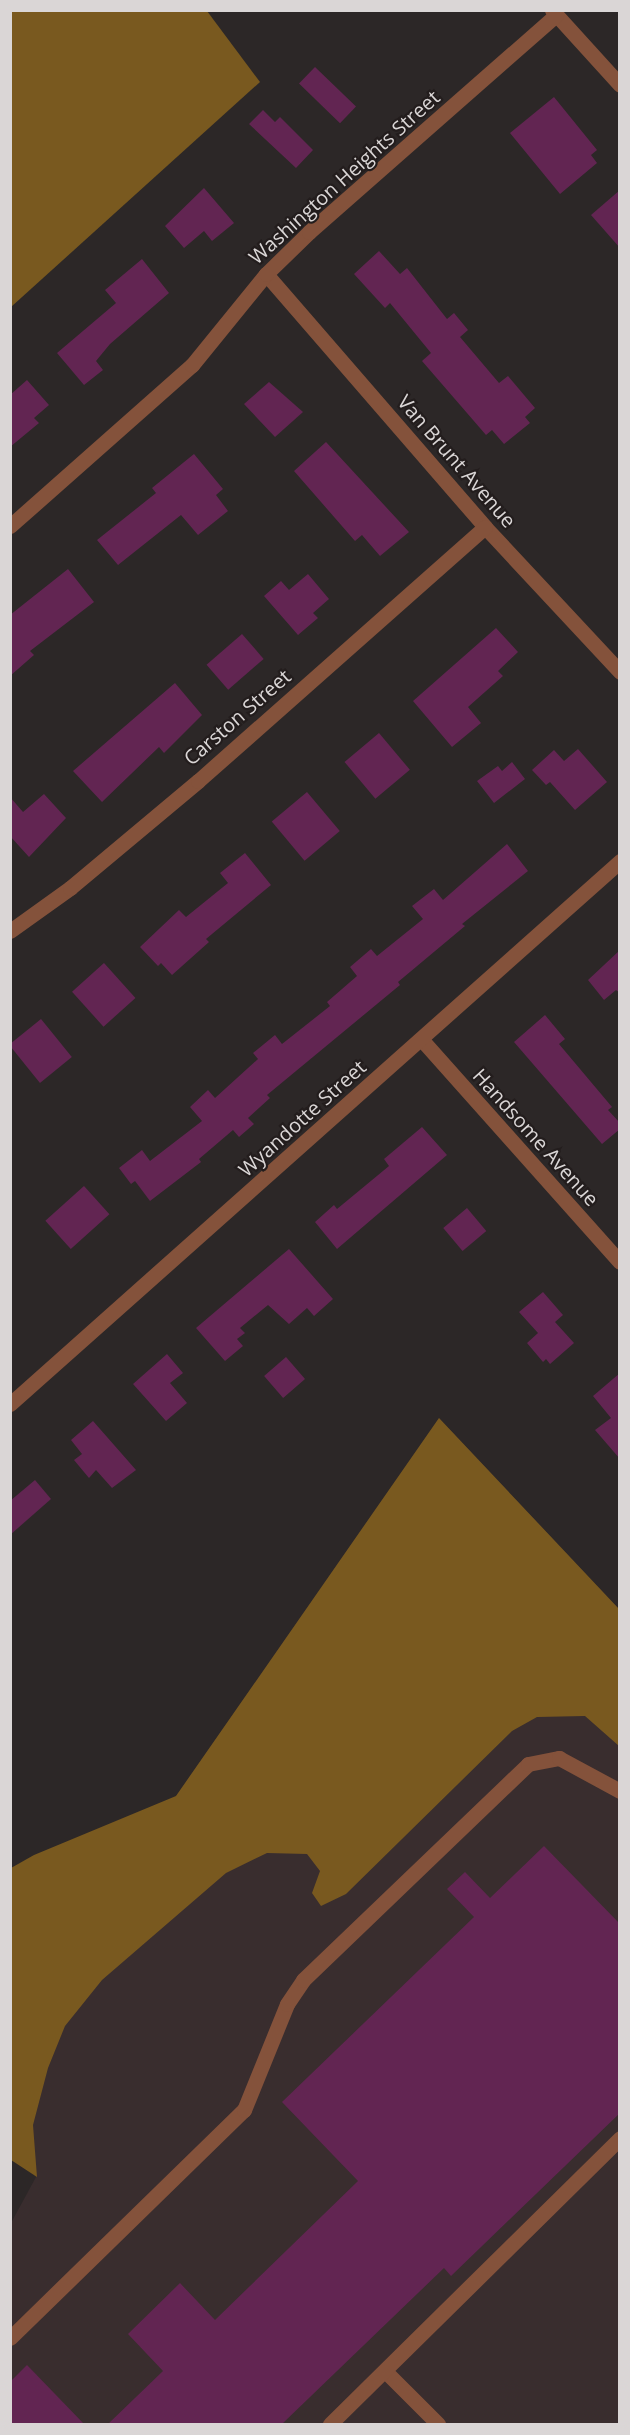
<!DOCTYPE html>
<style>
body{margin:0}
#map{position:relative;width:630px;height:2435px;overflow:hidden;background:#2c2727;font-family:"Open Sans",sans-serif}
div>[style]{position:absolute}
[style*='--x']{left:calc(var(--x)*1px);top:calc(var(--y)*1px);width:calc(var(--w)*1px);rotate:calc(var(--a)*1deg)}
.built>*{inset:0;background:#392d2e}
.forest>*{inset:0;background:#79591f}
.building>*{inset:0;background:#622552;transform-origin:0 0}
.minor>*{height:15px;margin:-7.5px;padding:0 7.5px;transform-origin:7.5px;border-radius:7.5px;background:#84523b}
span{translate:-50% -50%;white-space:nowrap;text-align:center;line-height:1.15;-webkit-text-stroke:4.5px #231d1d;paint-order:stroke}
.street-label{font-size:20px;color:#dad6d6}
.frame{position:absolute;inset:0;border:12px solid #dad6d6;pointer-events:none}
</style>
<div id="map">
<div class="built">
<i style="clip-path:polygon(439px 1418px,619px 1609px,619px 2424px,11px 2424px,11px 2223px,36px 2177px,11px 2149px,11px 1964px,176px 1796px)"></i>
</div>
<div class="forest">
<i style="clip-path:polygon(11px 10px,207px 11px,260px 82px,11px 307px)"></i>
<i style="clip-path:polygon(439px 1418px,619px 1609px,619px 1746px,585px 1716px,537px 1717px,512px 1731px,346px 1894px,321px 1906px,312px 1893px,320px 1871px,307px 1854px,267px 1853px,226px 1873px,102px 1980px,65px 2026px,48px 2068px,33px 2125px,37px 2177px,11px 2160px,11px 1868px,34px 1855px,176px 1796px)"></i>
</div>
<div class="building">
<i style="left:315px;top:67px;width:57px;height:23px;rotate:44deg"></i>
<i style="clip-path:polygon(554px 97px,597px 150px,591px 155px,597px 163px,560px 194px,510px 133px)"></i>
<i style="clip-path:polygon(263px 110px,275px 122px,280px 117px,313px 150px,296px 168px,249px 124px)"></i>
<i style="clip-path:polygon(204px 188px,234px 223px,212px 241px,204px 231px,184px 248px,165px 226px)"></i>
<i style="clip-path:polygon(620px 190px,620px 248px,591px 215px)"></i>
<i style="clip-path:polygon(379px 251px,400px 274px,407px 268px,447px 319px,454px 313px,468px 330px,460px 337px,499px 383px,508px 376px,535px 408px,525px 417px,530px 423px,504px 444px,492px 430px,486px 435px,422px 361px,431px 353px,390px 303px,385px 308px,354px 274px)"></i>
<i style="clip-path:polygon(142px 259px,169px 293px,110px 344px,96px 361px,103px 370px,84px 385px,57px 353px,116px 303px,105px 290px)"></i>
<i style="clip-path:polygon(27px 380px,49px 405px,34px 418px,39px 423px,10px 447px,10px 395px)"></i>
<i style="clip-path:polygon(269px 382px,303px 412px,275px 437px,244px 404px)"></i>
<i style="clip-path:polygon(326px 442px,409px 532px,380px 556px,362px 535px,355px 541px,294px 471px)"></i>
<i style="clip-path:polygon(194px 454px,223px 489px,216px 495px,228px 511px,198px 535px,181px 515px,118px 565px,97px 540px,156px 493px,152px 488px)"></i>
<i style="clip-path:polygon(68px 569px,94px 602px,30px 651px,34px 655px,10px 676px,10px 615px)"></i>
<i style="clip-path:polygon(308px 574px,329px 599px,313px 613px,318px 618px,298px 635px,264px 596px,281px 581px,289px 590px)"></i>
<i style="clip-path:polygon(496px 628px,518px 652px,498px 671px,503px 676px,468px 707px,481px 723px,452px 747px,413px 701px)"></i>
<i style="left:242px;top:634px;width:33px;height:47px;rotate:49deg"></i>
<i style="clip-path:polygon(175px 683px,202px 715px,164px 753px,159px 747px,102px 802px,73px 771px)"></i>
<i style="left:379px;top:733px;width:48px;height:45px;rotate:50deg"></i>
<i style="clip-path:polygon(578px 749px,607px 782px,575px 810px,550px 782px,546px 785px,532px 770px,554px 750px,564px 761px)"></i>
<i style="clip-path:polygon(512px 762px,525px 779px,494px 803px,477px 781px,498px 766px,502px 771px)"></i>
<i style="left:307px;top:792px;width:51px;height:46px;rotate:50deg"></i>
<i style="clip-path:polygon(44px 794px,66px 818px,29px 857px,10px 836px,10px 797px,23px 812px)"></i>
<i style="clip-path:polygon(507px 844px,528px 871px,462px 924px,465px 926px,398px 982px,400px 985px,267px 1095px,270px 1098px,248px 1118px,254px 1124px,239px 1137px,233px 1130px,199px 1159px,201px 1162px,150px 1201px,135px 1181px,131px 1184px,119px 1168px,142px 1150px,150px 1161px,202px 1121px,190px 1107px,208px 1090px,215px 1098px,258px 1059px,253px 1053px,275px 1035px,282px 1044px,330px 1006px,327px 1002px,357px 976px,350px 967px,371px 949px,377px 956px,423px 919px,412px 906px,434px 889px,443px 900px)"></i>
<i style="clip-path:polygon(245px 853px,271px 885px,206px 939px,209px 942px,172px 975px,161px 963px,158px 966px,140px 947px,179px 910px,186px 917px,228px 883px,220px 873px)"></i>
<i style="clip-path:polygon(620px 950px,620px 993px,616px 990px,604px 1000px,588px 980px)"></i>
<i style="left:104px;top:963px;width:47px;height:43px;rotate:48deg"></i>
<i style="clip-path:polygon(545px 1015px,565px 1039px,559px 1044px,612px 1107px,608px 1110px,620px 1123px,620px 1129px,602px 1144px,514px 1042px)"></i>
<i style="left:41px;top:1019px;width:49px;height:41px;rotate:51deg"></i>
<i style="clip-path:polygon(422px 1127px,447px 1155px,337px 1249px,315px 1222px,334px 1205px,337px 1209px,389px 1166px,384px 1159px)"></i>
<i style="left:84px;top:1186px;width:38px;height:52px;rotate:48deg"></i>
<i style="left:467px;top:1208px;width:30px;height:31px;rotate:50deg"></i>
<i style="clip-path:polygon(289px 1249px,333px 1299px,314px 1316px,307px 1308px,289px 1324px,268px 1305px,240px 1328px,245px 1333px,237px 1339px,243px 1346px,225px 1361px,196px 1328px)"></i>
<i style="clip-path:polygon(543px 1292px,563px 1315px,555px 1322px,574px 1343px,550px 1364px,546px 1359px,543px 1362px,527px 1343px,538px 1333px,519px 1312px)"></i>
<i style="clip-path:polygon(167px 1354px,183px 1373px,170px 1383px,187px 1403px,166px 1421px,133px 1384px)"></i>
<i style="left:286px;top:1357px;width:29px;height:29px;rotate:49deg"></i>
<i style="clip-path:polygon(620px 1373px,620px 1459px,595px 1430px,611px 1418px,593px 1396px)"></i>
<i style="clip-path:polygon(93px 1421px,136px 1470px,112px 1488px,96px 1470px,89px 1478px,74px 1460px,82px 1454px,71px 1440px)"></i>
<i style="clip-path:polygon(35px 1480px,51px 1499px,10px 1535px,10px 1501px)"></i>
<i style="clip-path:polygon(544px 1846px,620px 1924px,620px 2113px,451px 2276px,444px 2268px,282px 2424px,108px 2424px,163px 2371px,128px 2334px,180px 2283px,215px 2320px,358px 2181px,282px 2102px,474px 1917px,447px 1889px,465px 1872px,490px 1898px)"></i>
<i style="clip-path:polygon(27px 2365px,84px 2424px,10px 2424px,10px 2382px)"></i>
</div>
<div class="minor">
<i style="--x:552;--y:10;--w:101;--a:47.8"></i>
<i style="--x:266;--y:274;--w:335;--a:49.1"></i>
<i style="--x:485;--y:527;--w:198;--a:47"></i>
<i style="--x:10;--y:526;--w:243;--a:-41.5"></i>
<i style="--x:192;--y:365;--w:117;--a:-50.9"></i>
<i style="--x:266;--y:274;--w:60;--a:-44.3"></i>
<i style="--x:309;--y:232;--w:329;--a:-41.3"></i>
<i style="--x:10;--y:931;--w:74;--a:-35.6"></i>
<i style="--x:70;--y:888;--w:167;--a:-39.9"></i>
<i style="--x:198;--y:781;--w:383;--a:-41.5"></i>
<i style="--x:422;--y:1040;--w:297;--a:48.3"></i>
<i style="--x:10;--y:1404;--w:817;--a:-41.67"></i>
<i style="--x:10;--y:2338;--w:327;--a:-44.3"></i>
<i style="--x:244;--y:2110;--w:114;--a:-67.9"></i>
<i style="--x:287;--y:2004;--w:29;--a:-56"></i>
<i style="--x:303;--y:1980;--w:312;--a:-43.8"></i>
<i style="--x:528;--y:1764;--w:32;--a:-11"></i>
<i style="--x:559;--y:1758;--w:69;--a:28.4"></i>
<i style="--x:385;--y:2371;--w:75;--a:45"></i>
<i style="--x:330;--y:2424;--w:407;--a:-44.6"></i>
</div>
<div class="street-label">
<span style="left:344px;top:177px;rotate:-42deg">Washington Heights Street</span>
<span style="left:457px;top:461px;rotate:49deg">Van Brunt Avenue</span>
<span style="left:237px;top:717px;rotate:-41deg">Carston Street</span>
<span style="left:302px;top:1118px;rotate:-42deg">Wyandotte Street</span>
<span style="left:536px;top:1137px;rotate:48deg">Handsome Avenue</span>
</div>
<div class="frame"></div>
</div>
